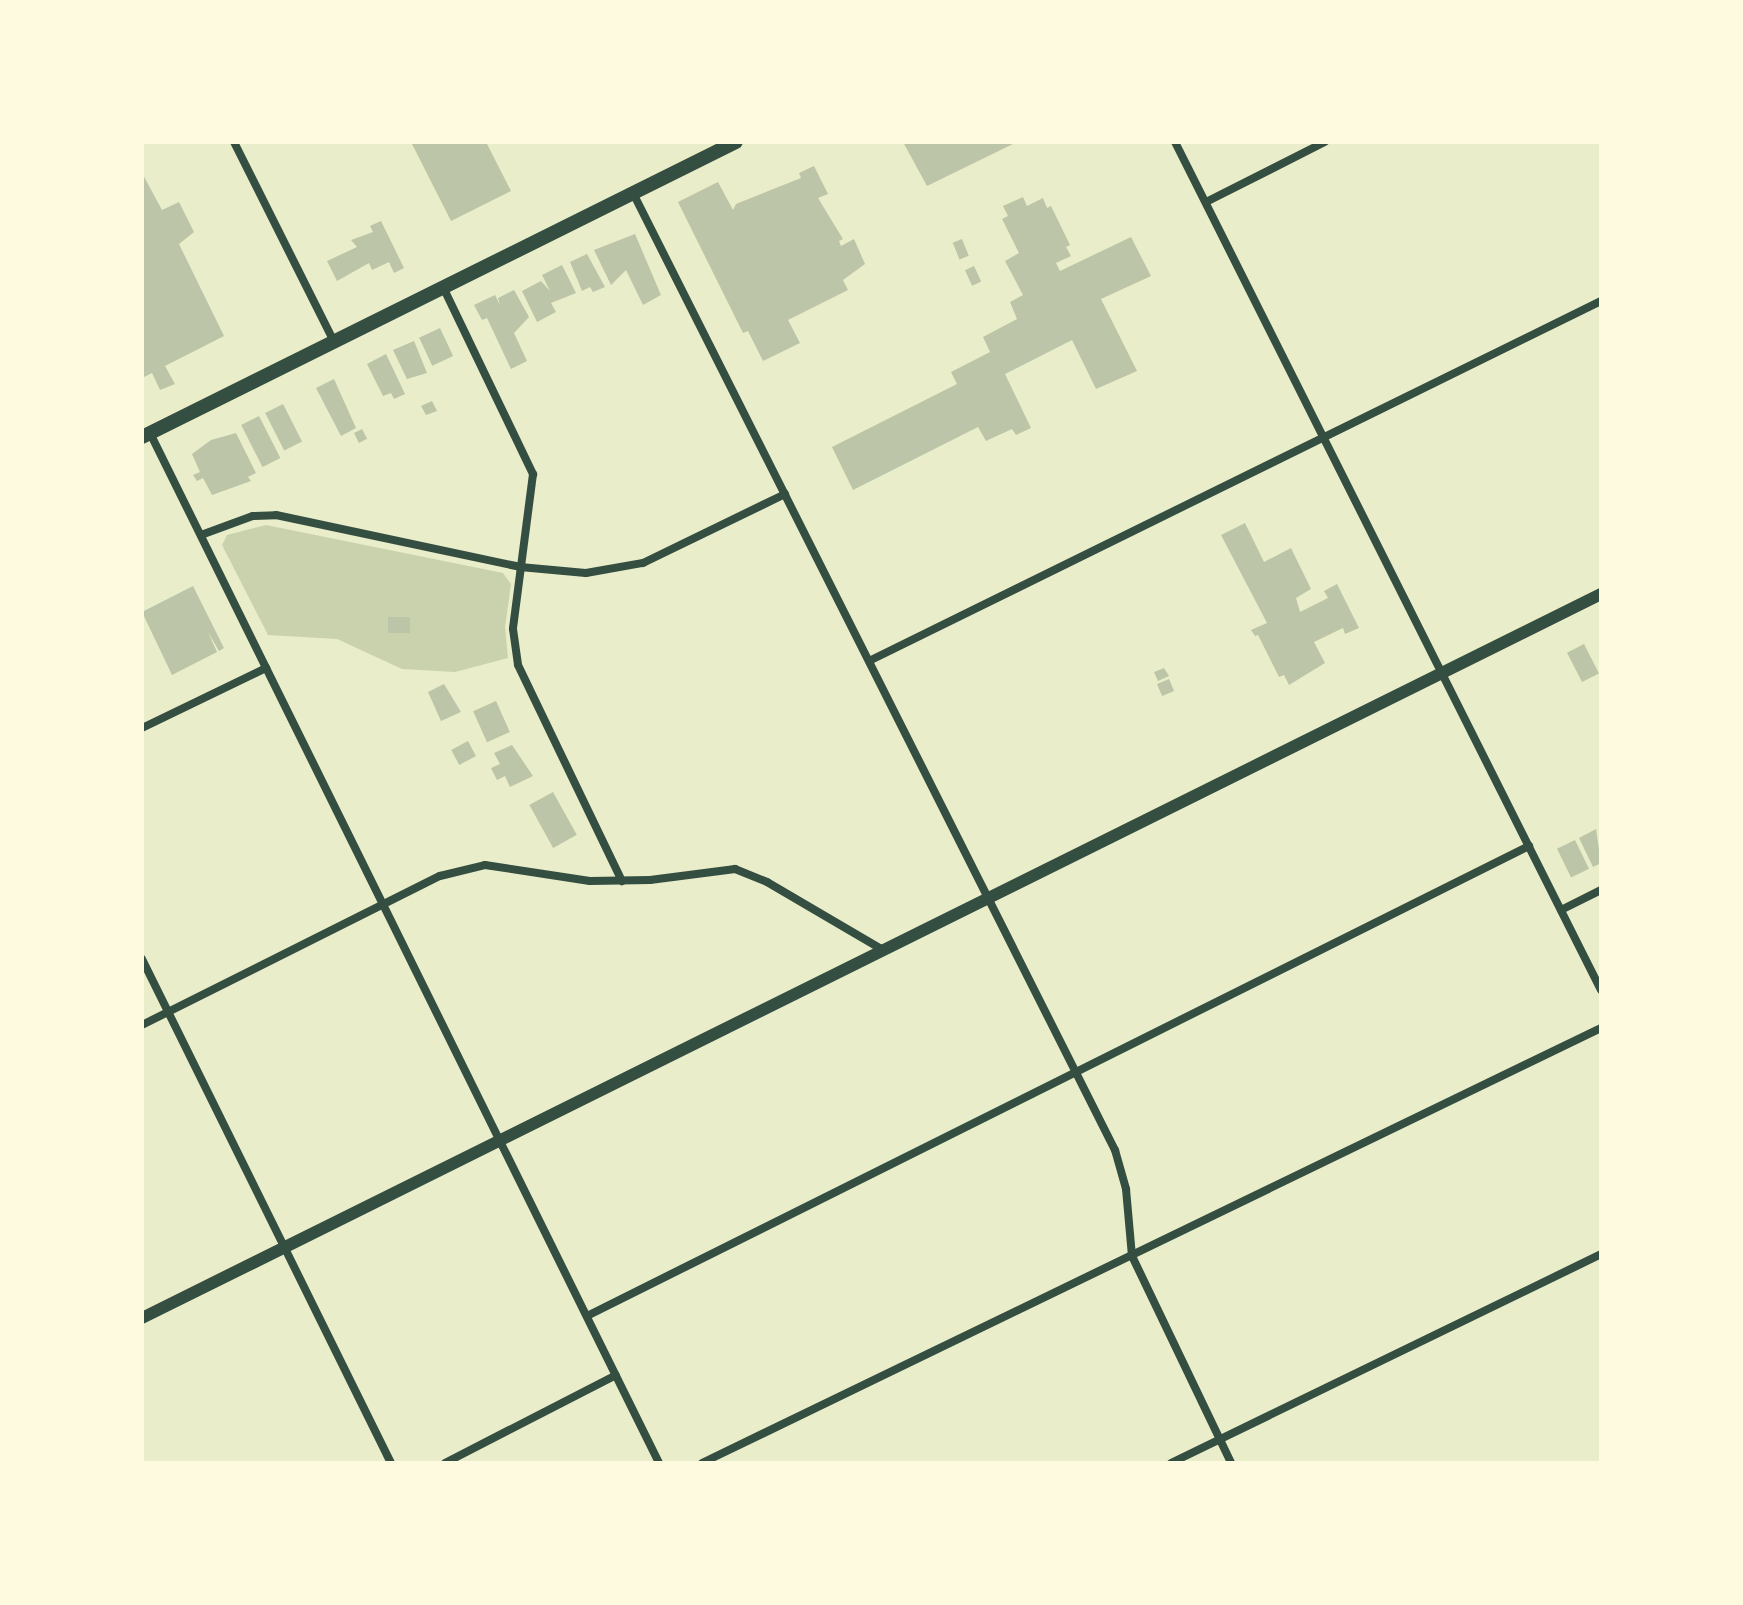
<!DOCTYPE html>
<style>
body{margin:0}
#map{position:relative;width:1743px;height:1605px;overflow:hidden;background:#e9edc9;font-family:"Sofia Sans Condensed",sans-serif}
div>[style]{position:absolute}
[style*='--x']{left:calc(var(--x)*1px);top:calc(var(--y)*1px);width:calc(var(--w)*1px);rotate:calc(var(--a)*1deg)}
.green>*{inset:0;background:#cad2ad}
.building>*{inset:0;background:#bcc5a7;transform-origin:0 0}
.minor>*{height:8px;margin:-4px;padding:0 4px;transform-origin:4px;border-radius:4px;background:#344e41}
.tertiary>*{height:12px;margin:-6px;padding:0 6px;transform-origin:6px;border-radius:6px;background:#344e41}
.primary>*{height:14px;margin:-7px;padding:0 7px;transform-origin:7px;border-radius:7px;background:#344e41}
span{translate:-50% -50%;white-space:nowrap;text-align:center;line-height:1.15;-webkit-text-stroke:8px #fefae0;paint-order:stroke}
.frame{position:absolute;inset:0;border:144px solid #fefae0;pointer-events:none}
</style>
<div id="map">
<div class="green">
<i style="clip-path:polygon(266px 525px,503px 573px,511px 584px,505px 627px,508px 658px,455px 672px,402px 669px,337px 639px,268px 635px,222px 545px,227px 535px)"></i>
</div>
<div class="building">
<i style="clip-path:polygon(411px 142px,486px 142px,511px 191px,451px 221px)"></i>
<i style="clip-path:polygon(903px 142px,1017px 142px,927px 186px)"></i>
<i style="clip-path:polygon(814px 166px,828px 194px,818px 198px,843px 239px,839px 241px,841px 246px,854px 239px,865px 264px,843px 280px,848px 290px,788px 320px,800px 343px,763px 361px,748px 331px,743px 333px,678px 202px,718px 182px,733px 210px,736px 204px,801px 178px,799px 173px)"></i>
<i style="clip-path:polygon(142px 173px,162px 210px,179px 202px,194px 232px,179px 244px,224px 336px,165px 366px,175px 384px,160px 390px,152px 373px,142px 378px)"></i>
<i style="clip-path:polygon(1023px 197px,1027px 206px,1043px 198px,1047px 208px,1051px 206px,1070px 245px,1066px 247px,1071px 256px,1056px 263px,1060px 271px,1131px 237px,1151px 276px,1101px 299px,1137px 371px,1096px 389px,1072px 340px,1005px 374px,1031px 428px,1016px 435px,1012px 429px,986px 441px,978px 427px,853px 490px,832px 447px,957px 384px,951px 372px,990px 352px,983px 337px,1017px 319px,1010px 302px,1023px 295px,1005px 261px,1019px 253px,1002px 219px,1008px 216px,1003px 206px)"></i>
<i style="clip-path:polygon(381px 221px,404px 268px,394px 273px,389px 262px,372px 270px,369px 263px,337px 281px,327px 261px,357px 247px,351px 240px,373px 232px,370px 226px)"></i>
<i style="clip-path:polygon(635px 234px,661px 295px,643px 305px,626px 270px,611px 285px,594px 250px)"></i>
<i style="left:962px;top:239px;width:18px;height:10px;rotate:68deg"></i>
<i style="clip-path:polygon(587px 254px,605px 287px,593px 292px,590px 287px,582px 291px,570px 262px)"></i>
<i style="clip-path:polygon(562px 265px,576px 293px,551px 303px,556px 312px,537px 322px,522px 291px,541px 281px,550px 291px,542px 275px)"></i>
<i style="left:974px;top:266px;width:17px;height:10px;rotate:65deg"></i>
<i style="clip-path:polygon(514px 290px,529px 317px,514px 333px,527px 361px,511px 369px,487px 318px,482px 320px,474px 305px,495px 295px,500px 305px,498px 298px)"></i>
<i style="left:440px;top:328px;width:31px;height:23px;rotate:65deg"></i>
<i style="clip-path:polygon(414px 341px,427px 373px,407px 379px,393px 350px)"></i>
<i style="clip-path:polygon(386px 354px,405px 394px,394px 399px,391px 393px,383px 396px,367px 364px)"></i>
<i style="clip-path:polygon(334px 379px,356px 428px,341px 436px,316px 388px)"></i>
<i style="clip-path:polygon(432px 401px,437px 411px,426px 415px,421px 406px)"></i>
<i style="left:283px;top:404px;width:42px;height:20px;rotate:63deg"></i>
<i style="left:259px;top:416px;width:47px;height:20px;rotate:63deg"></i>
<i style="left:362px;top:429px;width:11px;height:9px;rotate:63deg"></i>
<i style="clip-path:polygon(236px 433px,256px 473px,248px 477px,251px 481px,212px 495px,203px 478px,197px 481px,193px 475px,200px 472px,192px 454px,211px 440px)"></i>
<i style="clip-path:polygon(1245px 523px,1264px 562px,1291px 548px,1311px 589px,1296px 598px,1300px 612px,1328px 598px,1324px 591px,1337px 584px,1359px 628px,1345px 634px,1343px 628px,1314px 642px,1325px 663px,1289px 685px,1284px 675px,1279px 677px,1258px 635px,1255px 636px,1251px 630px,1267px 623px,1221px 535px)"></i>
<i style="clip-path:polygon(193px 586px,224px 648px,219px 651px,208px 632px,217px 652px,172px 675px,142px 612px)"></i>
<i style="left:388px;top:617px;width:22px;height:16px"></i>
<i style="left:1584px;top:644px;width:33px;height:19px;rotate:63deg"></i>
<i style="clip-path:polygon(1164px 668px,1169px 676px,1158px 681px,1154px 672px)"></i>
<i style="left:1169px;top:679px;width:13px;height:13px;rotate:67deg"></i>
<i style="clip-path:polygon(444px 684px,461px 712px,441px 721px,428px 692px)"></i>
<i style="left:496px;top:701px;width:34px;height:25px;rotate:66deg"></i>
<i style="left:468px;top:741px;width:17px;height:19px;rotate:62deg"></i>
<i style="clip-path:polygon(512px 745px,533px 776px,510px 787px,505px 776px,497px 780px,491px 768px,500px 764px,494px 753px)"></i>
<i style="left:553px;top:792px;width:49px;height:27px;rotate:61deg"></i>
<i style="clip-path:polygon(1596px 829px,1601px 863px,1593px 867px,1579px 838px)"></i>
<i style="left:1575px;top:840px;width:32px;height:20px;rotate:64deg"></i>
</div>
<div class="minor">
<i style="--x:234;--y:142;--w:224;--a:63.4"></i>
<i style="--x:1175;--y:142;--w:949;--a:63.33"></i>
<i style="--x:633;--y:193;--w:1072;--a:63.27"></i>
<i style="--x:1115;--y:1150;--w:41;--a:74.2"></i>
<i style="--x:1126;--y:1189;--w:67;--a:84.9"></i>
<i style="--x:1132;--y:1256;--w:229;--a:64.4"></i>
<i style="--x:1206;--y:202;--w:133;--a:-26.8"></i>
<i style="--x:443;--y:287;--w:208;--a:64.3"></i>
<i style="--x:533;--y:474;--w:156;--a:97.4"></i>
<i style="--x:513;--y:629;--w:36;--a:82"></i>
<i style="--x:518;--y:665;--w:240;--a:64.3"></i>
<i style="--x:150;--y:433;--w:1149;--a:63.7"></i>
<i style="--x:201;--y:535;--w:55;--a:-20.1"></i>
<i style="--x:253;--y:516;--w:23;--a:-2"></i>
<i style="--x:276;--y:515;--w:249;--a:12"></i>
<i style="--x:520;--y:567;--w:66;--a:5.2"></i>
<i style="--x:586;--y:573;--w:58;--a:-10"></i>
<i style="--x:643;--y:563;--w:158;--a:-25.9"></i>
<i style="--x:869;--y:661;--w:816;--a:-26.19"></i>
<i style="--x:142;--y:728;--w:138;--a:-25.8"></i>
<i style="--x:1561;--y:910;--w:45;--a:-26.6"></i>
<i style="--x:142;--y:959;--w:562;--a:63.71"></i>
<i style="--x:142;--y:1025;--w:333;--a:-26.6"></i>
<i style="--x:440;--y:876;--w:46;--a:-13.7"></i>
<i style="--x:485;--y:865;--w:106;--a:8.7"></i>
<i style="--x:590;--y:881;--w:60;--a:-1"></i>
<i style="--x:650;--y:880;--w:86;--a:-7.4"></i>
<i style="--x:735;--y:869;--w:35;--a:22"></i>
<i style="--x:767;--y:882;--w:134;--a:30.4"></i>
<i style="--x:587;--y:1316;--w:1053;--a:-26.52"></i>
<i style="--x:445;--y:1463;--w:192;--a:-27.2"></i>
<i style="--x:702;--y:1463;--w:999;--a:-25.82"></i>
<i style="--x:1171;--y:1463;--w:478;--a:-25.9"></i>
</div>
<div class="tertiary">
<i style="--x:142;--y:1318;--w:1629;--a:-26.39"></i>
</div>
<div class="primary">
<i style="--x:142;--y:437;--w:663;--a:-26.41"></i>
</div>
<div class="frame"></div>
</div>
